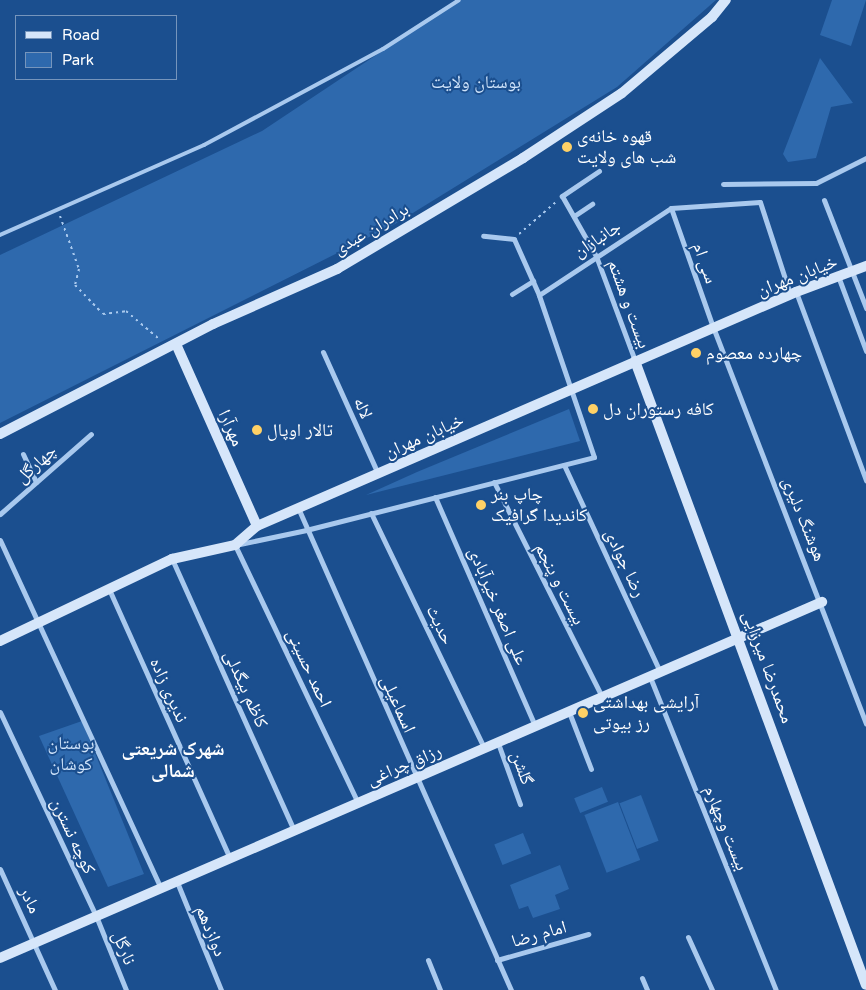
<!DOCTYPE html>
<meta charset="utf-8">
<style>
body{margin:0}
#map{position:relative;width:866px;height:990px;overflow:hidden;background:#1b4f8f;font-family:"Varela Round","Noto Naskh Arabic",sans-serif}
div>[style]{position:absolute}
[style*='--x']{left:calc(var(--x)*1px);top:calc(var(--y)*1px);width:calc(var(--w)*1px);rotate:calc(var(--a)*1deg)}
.green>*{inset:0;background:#2e69ad;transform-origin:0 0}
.path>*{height:2px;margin-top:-1px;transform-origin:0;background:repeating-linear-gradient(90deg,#a9c9ee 0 2.5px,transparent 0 6.5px)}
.lane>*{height:4px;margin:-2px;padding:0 2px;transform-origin:2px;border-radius:2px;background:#a9c9ee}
.street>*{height:5px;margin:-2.5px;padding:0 2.5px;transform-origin:2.5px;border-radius:2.5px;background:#a9c9ee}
.secondary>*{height:10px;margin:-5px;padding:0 5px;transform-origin:5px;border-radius:5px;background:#d6e6fa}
.dots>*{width:14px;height:14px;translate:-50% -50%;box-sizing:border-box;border:2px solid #1b4f8f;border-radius:50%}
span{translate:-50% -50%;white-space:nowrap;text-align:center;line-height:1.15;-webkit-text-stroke:4px #1b4f8f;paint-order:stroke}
.park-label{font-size:18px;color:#cfe3fa}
.poi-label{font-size:18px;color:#fff}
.left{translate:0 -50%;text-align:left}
.street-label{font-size:18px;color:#fff}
.neighbourhood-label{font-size:19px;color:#fff;font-weight:700}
.legend{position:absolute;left:15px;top:15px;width:162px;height:65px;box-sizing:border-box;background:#1b4f8f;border:1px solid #7695bc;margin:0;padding:6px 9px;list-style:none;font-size:15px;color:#fff}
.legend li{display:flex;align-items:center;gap:10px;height:25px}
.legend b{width:25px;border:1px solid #7695bc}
</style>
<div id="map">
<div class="green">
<i style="clip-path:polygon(459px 0,716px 0,617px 87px,395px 224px,0 423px,0 255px,262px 131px)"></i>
<i style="clip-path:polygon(832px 0,866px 0,851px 46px,820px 35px)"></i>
<i style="clip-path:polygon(820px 58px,853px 103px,831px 107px,816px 158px,788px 162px,783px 154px)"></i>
<i style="clip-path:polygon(569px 409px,580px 441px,366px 495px,417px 472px)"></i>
<i style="clip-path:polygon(82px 721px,144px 874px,108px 887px,39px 736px)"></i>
<i style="left:602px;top:787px;width:16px;height:30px;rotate:68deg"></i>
<i style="left:641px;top:795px;width:49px;height:23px;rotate:69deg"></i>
<i style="left:618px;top:802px;width:62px;height:36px;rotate:69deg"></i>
<i style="left:523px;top:833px;width:22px;height:31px;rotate:68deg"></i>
<i style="clip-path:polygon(560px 865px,569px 889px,555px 895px,560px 909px,533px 918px,528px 906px,519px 909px,510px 885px)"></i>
</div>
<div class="path">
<i style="--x:60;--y:216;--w:56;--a:70.3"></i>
<i style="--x:79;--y:269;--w:16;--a:104"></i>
<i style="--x:75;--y:285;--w:40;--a:46"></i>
<i style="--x:103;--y:314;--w:23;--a:-7"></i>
<i style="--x:126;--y:311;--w:43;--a:40.3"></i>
<i style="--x:519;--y:234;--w:50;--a:-41"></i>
</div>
<div class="lane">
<i style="--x:0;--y:235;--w:223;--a:-23.8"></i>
<i style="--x:204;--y:145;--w:203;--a:-28.2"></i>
<i style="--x:383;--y:49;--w:90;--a:-32.8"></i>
</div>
<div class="street">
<i style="--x:599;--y:171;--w:45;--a:146"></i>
<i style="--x:562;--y:196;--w:69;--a:60.5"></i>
<i style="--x:596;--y:256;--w:112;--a:69.6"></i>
<i style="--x:723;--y:184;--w:93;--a:-0.6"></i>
<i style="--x:816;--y:183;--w:56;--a:-26.6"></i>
<i style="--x:824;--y:200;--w:116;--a:68.7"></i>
<i style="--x:671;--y:208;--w:126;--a:70.6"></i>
<i style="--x:713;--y:327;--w:425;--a:68.9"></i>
<i style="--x:574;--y:216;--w:22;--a:-34"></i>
<i style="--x:838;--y:276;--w:80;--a:69.5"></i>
<i style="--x:796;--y:292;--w:201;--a:69.6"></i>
<i style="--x:512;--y:294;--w:25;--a:-32"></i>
<i style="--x:539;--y:295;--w:158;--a:-33.4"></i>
<i style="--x:671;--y:208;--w:89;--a:-3.9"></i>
<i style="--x:760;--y:202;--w:97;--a:71.9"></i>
<i style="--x:323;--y:352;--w:134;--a:65.7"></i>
<i style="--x:23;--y:454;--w:31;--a:65"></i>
<i style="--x:564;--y:465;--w:228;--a:65.1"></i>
<i style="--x:494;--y:482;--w:241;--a:63.3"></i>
<i style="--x:435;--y:497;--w:250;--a:66.4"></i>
<i style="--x:299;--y:510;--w:525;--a:66.17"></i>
<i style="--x:371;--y:513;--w:261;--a:64.3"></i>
<i style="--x:0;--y:514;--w:121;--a:-41.3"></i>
<i style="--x:0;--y:540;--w:383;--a:65.2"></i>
<i style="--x:172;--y:559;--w:297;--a:65.8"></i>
<i style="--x:108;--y:587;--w:297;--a:65.8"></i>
<i style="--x:650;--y:677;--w:337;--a:68.1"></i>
<i style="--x:0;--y:712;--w:225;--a:64.8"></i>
<i style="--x:96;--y:916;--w:80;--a:67.9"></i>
<i style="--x:569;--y:712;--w:61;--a:68.9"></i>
<i style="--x:498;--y:743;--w:65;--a:70.2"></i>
<i style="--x:358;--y:803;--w:286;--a:-115.5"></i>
<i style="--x:235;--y:545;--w:73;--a:-11.9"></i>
<i style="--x:306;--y:530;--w:297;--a:-14.2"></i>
<i style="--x:594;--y:457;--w:171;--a:-108.8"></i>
<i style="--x:539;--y:295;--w:61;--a:-114.1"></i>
<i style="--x:514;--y:239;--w:31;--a:-174"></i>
<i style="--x:0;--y:869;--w:133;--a:65.6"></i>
<i style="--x:177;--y:882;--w:117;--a:67.8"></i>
<i style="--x:688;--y:937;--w:58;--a:65.6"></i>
<i style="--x:428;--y:960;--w:32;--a:68"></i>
<i style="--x:497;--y:960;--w:95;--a:-15.9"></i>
<i style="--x:642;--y:978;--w:13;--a:67"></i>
</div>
<div class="secondary">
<i style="--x:176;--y:344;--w:199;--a:66"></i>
<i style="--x:635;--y:361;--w:665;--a:69.69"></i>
<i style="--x:0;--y:434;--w:240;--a:-27.3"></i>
<i style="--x:213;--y:324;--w:136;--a:-23.9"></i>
<i style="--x:337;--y:269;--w:217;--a:-30.8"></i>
<i style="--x:523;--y:158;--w:118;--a:-33.3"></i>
<i style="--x:622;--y:93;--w:118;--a:-40.2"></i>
<i style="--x:712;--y:17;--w:22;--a:-51"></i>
<i style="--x:0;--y:641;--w:191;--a:-25.5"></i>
<i style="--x:172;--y:559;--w:65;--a:-12.5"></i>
<i style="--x:235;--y:545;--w:29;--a:-41"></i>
<i style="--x:257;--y:526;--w:588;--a:-23.47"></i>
<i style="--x:796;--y:292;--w:75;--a:-20.4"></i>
<i style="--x:0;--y:958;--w:896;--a:-23.42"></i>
</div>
<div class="dots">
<i style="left:567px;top:147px;background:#ffd166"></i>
<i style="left:696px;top:353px;background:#ffd166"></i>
<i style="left:593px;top:409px;background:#ffd166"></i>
<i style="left:257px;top:430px;background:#ffd166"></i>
<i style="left:481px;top:505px;background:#ffd166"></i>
<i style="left:583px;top:713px;background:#ffd166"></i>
</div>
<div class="park-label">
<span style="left:476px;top:82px">بوستان ولایت</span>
<span style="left:71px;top:754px">بوستان<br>کوشان</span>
</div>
<div class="poi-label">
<span class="left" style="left:577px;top:147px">قهوه خانه‌ی<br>شب های ولایت</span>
<span class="left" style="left:706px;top:353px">چهارده معصوم</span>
<span class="left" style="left:603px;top:409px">کافه رستوران دل</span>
<span class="left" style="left:267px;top:430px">تالار اوپال</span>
<span class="left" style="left:491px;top:505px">چاپ بنر<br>کاندیدا گرافیک</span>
<span class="left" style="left:593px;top:713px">آرایشی بهداشتی<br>رز بیوتی</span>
</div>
<div class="street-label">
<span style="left:371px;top:229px;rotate:-31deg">برادران عبدی</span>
<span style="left:597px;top:239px;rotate:-33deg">جانبازان</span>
<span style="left:705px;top:263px;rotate:71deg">سی ام</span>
<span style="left:797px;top:276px;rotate:-21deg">خیابان مهران</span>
<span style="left:629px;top:304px;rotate:70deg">بیست و هشتم</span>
<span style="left:363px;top:408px;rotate:66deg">لاله</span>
<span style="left:231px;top:428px;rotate:66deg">مهرآرا</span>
<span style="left:424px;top:436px;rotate:-24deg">خیابان مهران</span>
<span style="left:36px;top:464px;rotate:-42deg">چهارگل</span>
<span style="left:804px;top:519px;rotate:68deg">هوشنگ دلیری</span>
<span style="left:625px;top:563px;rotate:65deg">رضا جوادی</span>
<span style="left:560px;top:584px;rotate:63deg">بیست و پنجم</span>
<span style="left:498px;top:606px;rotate:67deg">علی اصغر خیرآبادی</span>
<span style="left:440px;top:625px;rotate:64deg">حدیث</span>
<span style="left:768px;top:667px;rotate:70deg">محمدرضا میرزایی</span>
<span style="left:309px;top:668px;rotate:65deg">احمد حسینی</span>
<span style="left:246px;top:689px;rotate:66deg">کاظم بیگدلی</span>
<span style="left:169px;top:690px;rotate:66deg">ندیری زاده</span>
<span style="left:398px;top:704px;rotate:66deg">اسماعیلی</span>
<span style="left:404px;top:765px;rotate:-23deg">رزاق چراغی</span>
<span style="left:522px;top:768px;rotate:70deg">گلشن</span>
<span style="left:726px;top:828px;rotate:68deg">بیست وچهارم</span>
<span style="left:73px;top:836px;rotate:65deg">کوچه نسترن</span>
<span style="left:30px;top:900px;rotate:65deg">مادر</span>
<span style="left:211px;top:931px;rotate:68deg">دوازدهم</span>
<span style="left:539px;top:934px;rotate:-16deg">امام رضا</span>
<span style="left:124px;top:948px;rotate:68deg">نارگل</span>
</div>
<div class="neighbourhood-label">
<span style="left:173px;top:761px">شهرک شریعتی<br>شمالی</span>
</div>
<ul class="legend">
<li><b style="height:6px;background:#d6e6fa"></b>Road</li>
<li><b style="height:14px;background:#2e69ad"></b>Park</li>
</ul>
</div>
